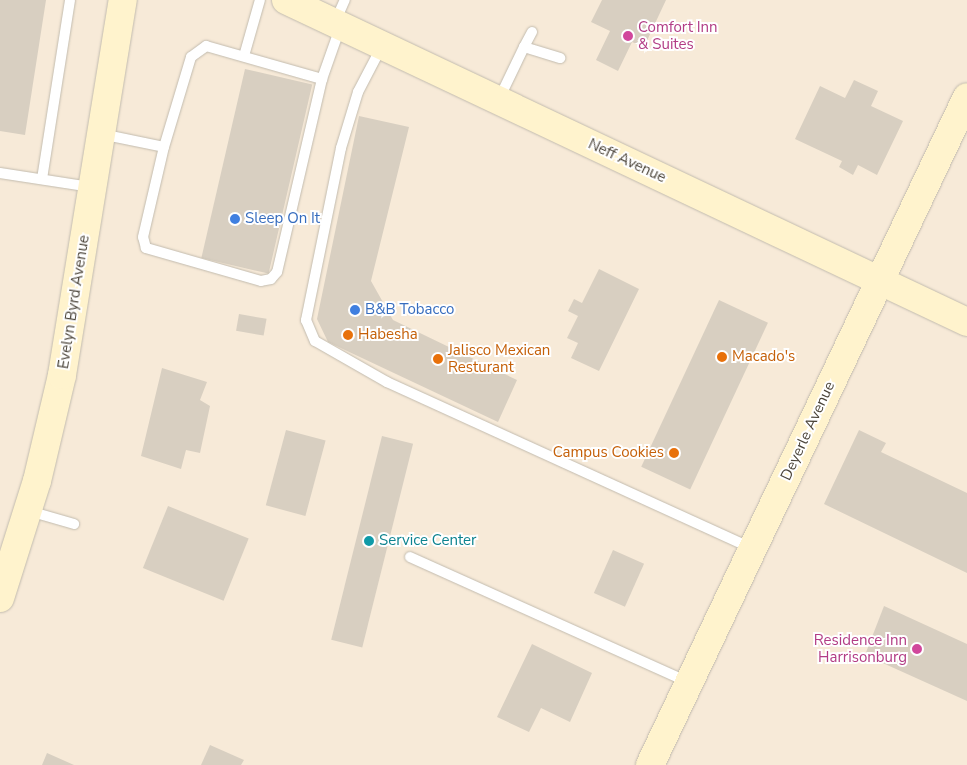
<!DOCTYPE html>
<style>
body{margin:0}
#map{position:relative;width:967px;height:765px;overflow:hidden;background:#f6f3ec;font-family:"Nunito Sans",sans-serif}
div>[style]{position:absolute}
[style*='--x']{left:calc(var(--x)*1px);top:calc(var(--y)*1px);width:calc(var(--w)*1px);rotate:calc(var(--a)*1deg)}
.commercial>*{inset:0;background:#f7ead8;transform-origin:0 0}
.building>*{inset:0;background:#d8cfc1;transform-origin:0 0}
.roads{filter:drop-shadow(0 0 1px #c2bbae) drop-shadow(0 0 1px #c2bbae)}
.lane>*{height:10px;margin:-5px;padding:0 5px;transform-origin:5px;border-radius:5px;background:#fff}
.secondary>*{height:28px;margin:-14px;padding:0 14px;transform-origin:14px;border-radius:14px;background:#fff3cd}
.dots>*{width:14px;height:14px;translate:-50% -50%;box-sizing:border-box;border:2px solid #fff;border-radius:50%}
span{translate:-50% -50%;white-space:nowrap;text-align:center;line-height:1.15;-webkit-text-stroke:4px #fff;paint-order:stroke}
.hotel-label{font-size:15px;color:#b23c85}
.left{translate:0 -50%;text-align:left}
.right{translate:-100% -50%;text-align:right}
.street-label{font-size:15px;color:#4b4439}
.shop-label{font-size:15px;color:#366cbe}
.food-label{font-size:15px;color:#c56008}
.culture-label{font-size:15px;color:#0d838f}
</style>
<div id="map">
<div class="commercial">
<i style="left:0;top:0;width:967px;height:765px"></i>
</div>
<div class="building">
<i style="clip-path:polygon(0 0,46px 0,25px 135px,0 131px)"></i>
<i style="clip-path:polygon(602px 0,666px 0,644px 47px,632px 42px,618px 71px,596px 60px,610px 31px,591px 22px)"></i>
<i style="left:245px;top:69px;width:69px;height:194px;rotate:13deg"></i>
<i style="clip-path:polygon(854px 80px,878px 91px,871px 106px,903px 121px,877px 175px,858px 165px,853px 175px,839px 167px,842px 161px,795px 139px,820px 86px,845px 98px)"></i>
<i style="clip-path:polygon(359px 116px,409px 127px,371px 281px,393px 320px,517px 380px,498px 422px,328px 342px,317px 319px)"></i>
<i style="clip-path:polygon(599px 269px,639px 289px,599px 371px,571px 358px,578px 343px,567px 338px,578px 316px,568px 311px,574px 299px,582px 303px)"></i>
<i style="left:719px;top:300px;width:54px;height:184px;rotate:25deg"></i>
<i style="left:239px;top:314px;width:28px;height:17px;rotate:10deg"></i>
<i style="clip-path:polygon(162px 368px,207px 382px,200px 400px,210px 406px,200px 453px,186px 450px,181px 469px,141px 456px)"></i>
<i style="left:286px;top:430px;width:41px;height:78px;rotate:15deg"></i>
<i style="clip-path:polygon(859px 430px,886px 443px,881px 452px,967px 493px,967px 573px,824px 504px)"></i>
<i style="left:382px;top:436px;width:32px;height:210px;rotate:14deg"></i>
<i style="left:168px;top:506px;width:87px;height:67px;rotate:22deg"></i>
<i style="left:613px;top:550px;width:34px;height:47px;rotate:24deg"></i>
<i style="clip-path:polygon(884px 606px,967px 644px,967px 701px,865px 655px)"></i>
<i style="clip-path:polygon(532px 644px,592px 673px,570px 722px,541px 708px,529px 732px,497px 717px)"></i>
<i style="clip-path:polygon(210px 745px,244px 760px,241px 765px,201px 765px)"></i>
<i style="clip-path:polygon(47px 753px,74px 765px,42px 765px)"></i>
</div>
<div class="roads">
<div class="lane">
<i style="--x:335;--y:22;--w:24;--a:-66"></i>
<i style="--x:206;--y:46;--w:121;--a:15.9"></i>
<i style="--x:322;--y:79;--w:198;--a:103.1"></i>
<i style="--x:277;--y:272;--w:9;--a:131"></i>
<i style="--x:271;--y:279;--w:10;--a:169"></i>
<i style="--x:261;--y:281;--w:120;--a:-164"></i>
<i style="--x:146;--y:248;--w:11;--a:-105"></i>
<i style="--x:143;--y:237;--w:92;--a:-76.9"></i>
<i style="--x:164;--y:147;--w:94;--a:-73.3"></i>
<i style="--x:191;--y:57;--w:19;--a:-36"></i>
<i style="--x:382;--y:46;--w:52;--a:117.6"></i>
<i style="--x:358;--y:92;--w:59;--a:106.9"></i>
<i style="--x:341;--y:148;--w:176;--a:101.5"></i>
<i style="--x:306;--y:320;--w:23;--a:67"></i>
<i style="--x:315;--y:341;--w:83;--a:29.7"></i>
<i style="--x:387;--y:382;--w:401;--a:24.5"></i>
<i style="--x:524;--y:47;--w:17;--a:-62"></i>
<i style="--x:244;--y:56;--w:58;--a:-74.1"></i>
<i style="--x:322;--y:79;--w:54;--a:-70.6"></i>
<i style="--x:499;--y:99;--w:58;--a:-64.3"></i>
<i style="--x:524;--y:47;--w:38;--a:17"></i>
<i style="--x:101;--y:134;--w:64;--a:11.7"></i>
<i style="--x:0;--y:173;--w:91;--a:8.8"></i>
<i style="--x:42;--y:179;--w:181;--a:-81.1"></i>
<i style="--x:29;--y:511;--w:47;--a:16.1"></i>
<i style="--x:410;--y:557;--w:305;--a:24.2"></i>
</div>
<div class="secondary">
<i style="--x:286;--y:0;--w:753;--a:25.31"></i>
<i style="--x:0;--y:598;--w:123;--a:-72.5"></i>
<i style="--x:37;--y:481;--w:109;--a:-76.7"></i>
<i style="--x:62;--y:375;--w:380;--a:-80.8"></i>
<i style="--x:650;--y:765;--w:739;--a:-64.61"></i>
</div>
</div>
<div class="dots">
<i style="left:628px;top:36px;background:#d1479c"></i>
<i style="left:235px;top:219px;background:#3f7fe0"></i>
<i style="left:355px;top:310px;background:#3f7fe0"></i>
<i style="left:348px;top:335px;background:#e8710a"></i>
<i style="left:722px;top:357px;background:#e8710a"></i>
<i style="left:438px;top:359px;background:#e8710a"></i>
<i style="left:674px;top:453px;background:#e8710a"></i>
<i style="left:369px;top:541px;background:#0f9aa8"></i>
<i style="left:917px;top:649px;background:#d1479c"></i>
</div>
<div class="hotel-label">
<span class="left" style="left:638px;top:36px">Comfort Inn<br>&amp; Suites</span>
<span class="right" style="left:907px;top:649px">Residence Inn<br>Harrisonburg</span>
</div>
<div class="street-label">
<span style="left:627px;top:161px;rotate:25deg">Neff Avenue</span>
<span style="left:74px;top:302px;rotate:-81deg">Evelyn Byrd Avenue</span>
<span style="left:808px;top:431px;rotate:-65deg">Deyerle Avenue</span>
</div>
<div class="shop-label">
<span class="left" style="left:245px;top:219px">Sleep On It</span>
<span class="left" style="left:365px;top:310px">B&amp;B Tobacco</span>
</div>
<div class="food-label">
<span class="left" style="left:358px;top:335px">Habesha</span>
<span class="left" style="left:448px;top:359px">Jalisco Mexican<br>Resturant</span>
<span class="left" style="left:732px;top:357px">Macado's</span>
<span class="right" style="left:664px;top:453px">Campus Cookies</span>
</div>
<div class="culture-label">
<span class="left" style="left:379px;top:541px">Service Center</span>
</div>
</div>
